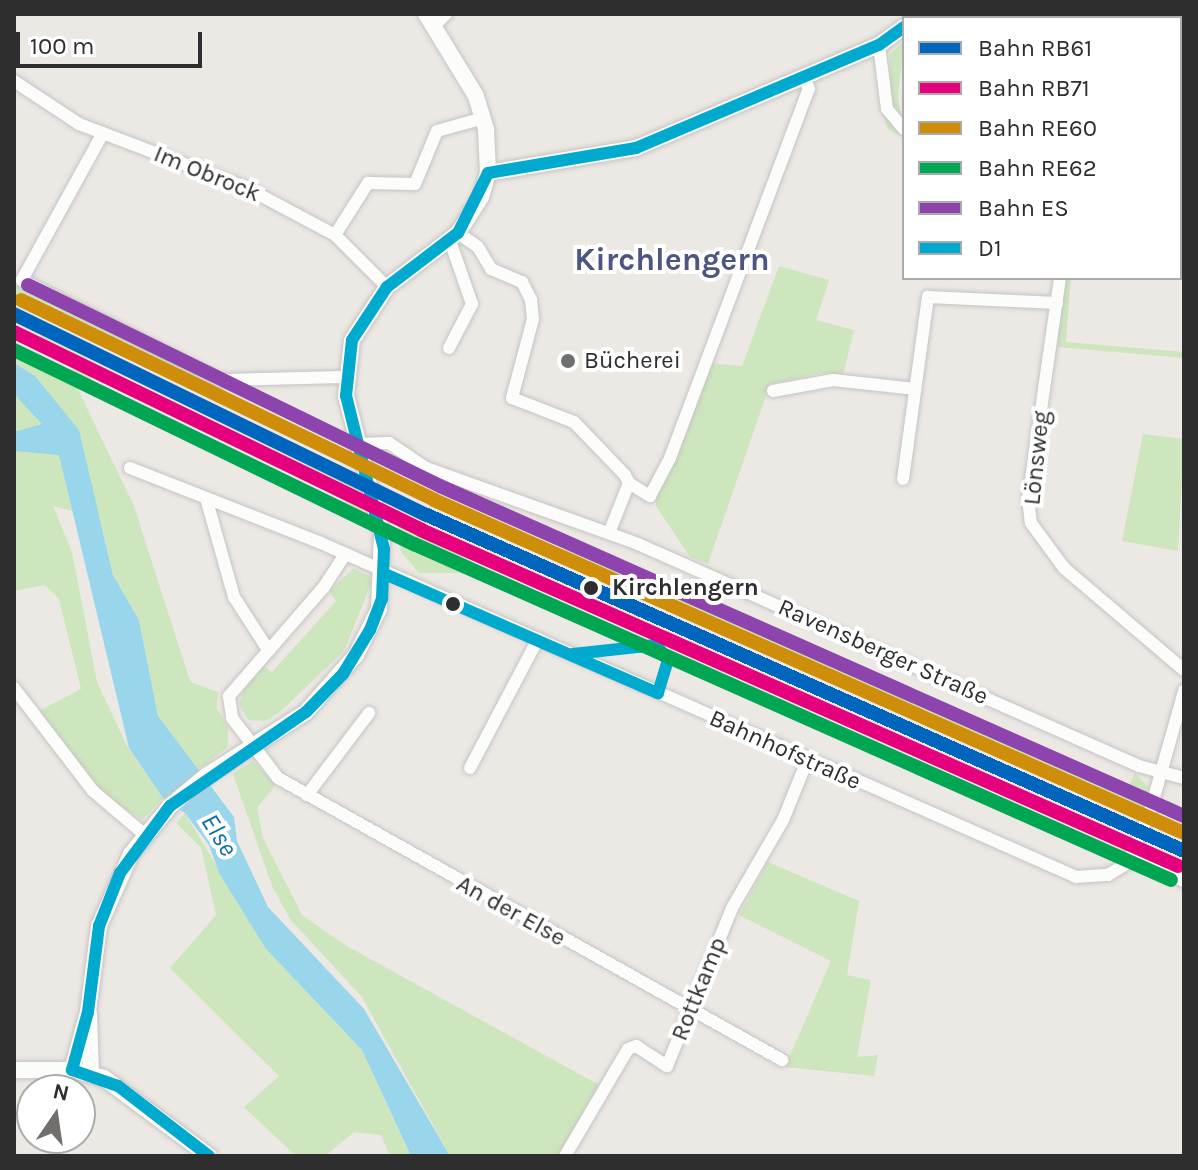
<!DOCTYPE html>
<meta charset="utf-8">
<style>
body{margin:0}
#map{position:relative;width:1198px;height:1170px;overflow:hidden;background:#ece8e4;font-family:Karla,sans-serif}
div>[style]{position:absolute}
.green>*{inset:0;background:#cee6be}
.water>*{inset:0;background:#99d6ec}
.roads{filter:drop-shadow(0 0 2px #c5c4c5) drop-shadow(0 0 2px #c5c4c5)}
.street>*{height:12px;margin:-6px;padding:0 6px;transform-origin:6px;border-radius:6px;background:#fcfcfb}
.secondary>*{height:16px;margin:-8px;padding:0 8px;transform-origin:8px;border-radius:8px;background:#fcfcfb}
.bus-1>*{height:12px;margin:-6px;padding:0 6px;transform-origin:6px;border-radius:6px;background:#00a9ce}
.rail-1>*{height:14px;margin:-7px;padding:0 7px;transform-origin:7px;border-radius:7px;background:#0065bd}
.rail-2>*{height:14px;margin:-7px;padding:0 7px;transform-origin:7px;border-radius:7px;background:#e5007d}
.rail-3>*{height:14px;margin:-7px;padding:0 7px;transform-origin:7px;border-radius:7px;background:#cf8e09}
.rail-4>*{height:14px;margin:-7px;padding:0 7px;transform-origin:7px;border-radius:7px;background:#00a651}
.rail-5>*{height:14px;margin:-7px;padding:0 7px;transform-origin:7px;border-radius:7px;background:#8e44ad}
.dots>*{width:22px;height:22px;translate:-50% -50%;box-sizing:border-box;border:4px solid #fff;border-radius:50%}
span{translate:-50% -50%;white-space:nowrap;text-align:center;line-height:1.15;-webkit-text-stroke:8px #fff;paint-order:stroke}
.street-label{font-size:24px;color:#2e2e2e}
.poi-label{font-size:24px;color:#2e2e2e}
.left{translate:0 -50%;text-align:left}
.stop-label{font-size:24px;color:#2e2e2e;font-weight:700}
.water-label{font-size:26px;color:#0d6fa3;font-style:italic}
.district-label{font-size:32px;color:#4d5680;font-weight:700}
.frame{position:absolute;inset:0;border:16px solid #2e2e2e;pointer-events:none}
.legend{position:absolute;left:902px;top:16px;width:280px;height:264px;box-sizing:border-box;background:#fff;border:2px solid #ababab;margin:0;padding:10px 14px;list-style:none;font-size:24px;color:#2e2e2e}
.legend li{display:flex;align-items:center;gap:16px;height:40px}
.legend b{width:40px;border:2px solid #ababab}
.north{position:absolute;left:16px;top:1074px;width:80px;height:80px;box-sizing:border-box;background:#fff;border:2px solid #ababab;border-radius:50%;rotate:13deg;font-size:22px;font-weight:700;line-height:32px;text-align:center;color:#2e2e2e}
.north::after{content:'';display:block;margin:auto;width:28px;height:36px;background:#706f6e;clip-path:polygon(50% 0,100% 100%,50% 72%,0 100%)}
.scale{position:absolute;left:16px;top:32px;width:186px;height:36px;box-sizing:border-box;border:4px solid #2e2e2e;border-top:0;padding-left:10px;font-size:24px;line-height:28px;white-space:nowrap;color:#2e2e2e;-webkit-text-stroke:6px #fff;paint-order:stroke}
</style>
<div id="map">
<div class="green">
<div style="clip-path:polygon(904px 41px,898px 96px,904px 137px,888px 129px,879px 103px,891px 103px,890px 54px)"></div>
<div style="clip-path:polygon(779px 266px,829px 280px,816px 320px,854px 330px,843px 375px,821px 373px,770px 384px,708px 564px,690px 557px,656px 506px,656px 496px,708px 363px,742px 366px)"></div>
<div style="clip-path:polygon(1054px 278px,1071px 278px,1066px 342px,1184px 352px,1184px 358px,1046px 346px)"></div>
<div style="clip-path:polygon(14px 282px,224px 389px,220px 398px,14px 296px)"></div>
<div style="clip-path:polygon(42px 336px,178px 405px,212px 421px,200px 425px,93px 376px,87px 387px,66px 361px,39px 344px)"></div>
<div style="clip-path:polygon(14px 342px,71px 375px,134px 506px,188px 675px,191px 682px,218px 692px,217px 708px,228px 728px,228px 747px,197px 770px,158px 716px,139px 620px,113px 575px,100px 518px,53px 506px,72px 552px,97px 682px,127px 746px,163px 798px,142px 820px,103px 794px,37px 712px,81px 689px,59px 599px,45px 585px,14px 591px)"></div>
<div style="clip-path:polygon(1143px 434px,1184px 439px,1178px 551px,1122px 541px)"></div>
<div style="clip-path:polygon(269px 448px,358px 489px,364px 518px,342px 512px,345px 499px,316px 484px,317px 477px,265px 455px)"></div>
<div style="clip-path:polygon(396px 512px,491px 554px,488px 561px,473px 560px,467px 573px,419px 573px,401px 552px)"></div>
<div style="clip-path:polygon(552px 546px,690px 589px,884px 675px,880px 684px,947px 713px,952px 706px,1129px 785px,1135px 773px,1148px 787px,1142px 815px,758px 651px,760px 645px,545px 548px)"></div>
<div style="clip-path:polygon(353px 569px,370px 576px,371px 584px,344px 651px,280px 712px,265px 721px,248px 720px,239px 704px,244px 689px,264px 666px,272px 672px,336px 601px,329px 591px)"></div>
<div style="clip-path:polygon(908px 741px,1006px 784px,1003px 789px,905px 748px)"></div>
<div style="clip-path:polygon(253px 761px,276px 785px,257px 808px,263px 838px,302px 915px,345px 945px,601px 1086px,561px 1156px,450px 1156px,362px 997px,290px 919px,272px 886px,233px 774px)"></div>
<div style="clip-path:polygon(1014px 787px,1118px 831px,1128px 843px,1124px 853px,1112px 840px,1012px 794px)"></div>
<div style="clip-path:polygon(185px 813px,266px 949px,362px 1050px,411px 1156px,390px 1156px,381px 1135px,354px 1132px,325px 1156px,296px 1156px,244px 1107px,279px 1076px,170px 968px,216px 915px,201px 848px,176px 823px)"></div>
<div style="clip-path:polygon(768px 862px,859px 901px,847px 975px,871px 980px,857px 1057px,878px 1055px,874px 1076px,785px 1067px,831px 961px,739px 915px)"></div>
</div>
<div class="water">
<div style="clip-path:polygon(14px 363px,35px 376px,79px 430px,113px 575px,139px 620px,158px 716px,234px 817px,237px 841px,268px 907px,364px 1009px,450px 1156px,411px 1156px,362px 1050px,266px 949px,219px 873px,209px 845px,185px 813px,163px 798px,129px 748px,59px 455px,14px 451px,14px 432px,42px 424px,14px 394px)"></div>
</div>
<div class="roads">
<div class="street">
<div style="left:435px;top:25px;width:16px;rotate:-45deg"></div>
<div style="left:879px;top:45px;width:64px;rotate:82.9deg"></div>
<div style="left:887px;top:109px;width:26px;rotate:50deg"></div>
<div style="left:14px;top:81px;width:78px;rotate:33.5deg"></div>
<div style="left:79px;top:124px;width:178px;rotate:20.8deg"></div>
<div style="left:245px;top:187px;width:102px;rotate:28.1deg"></div>
<div style="left:335px;top:235px;width:74px;rotate:45deg"></div>
<div style="left:103px;top:133px;width:168px;rotate:118.9deg"></div>
<div style="left:22px;top:280px;width:222px;rotate:26.8deg"></div>
<div style="left:220px;top:380px;width:125px;rotate:-1.4deg"></div>
<div style="left:458px;top:233px;width:24px;rotate:35deg"></div>
<div style="left:478px;top:247px;width:26px;rotate:59deg"></div>
<div style="left:491px;top:269px;width:34px;rotate:23deg"></div>
<div style="left:522px;top:282px;width:20px;rotate:63deg"></div>
<div style="left:531px;top:300px;width:19px;rotate:84deg"></div>
<div style="left:533px;top:319px;width:82px;rotate:104.9deg"></div>
<div style="left:512px;top:398px;width:66px;rotate:21.2deg"></div>
<div style="left:574px;top:422px;width:74px;rotate:46.1deg"></div>
<div style="left:625px;top:475px;width:9px;rotate:63deg"></div>
<div style="left:629px;top:483px;width:54px;rotate:111.8deg"></div>
<div style="left:335px;top:235px;width:62px;rotate:-57.6deg"></div>
<div style="left:368px;top:183px;width:47px;rotate:1.2deg"></div>
<div style="left:415px;top:184px;width:57px;rotate:-67.5deg"></div>
<div style="left:437px;top:131px;width:49px;rotate:-15.5deg"></div>
<div style="left:1060px;top:278px;width:223px;rotate:98.2deg"></div>
<div style="left:1028px;top:499px;width:24px;rotate:83deg"></div>
<div style="left:1031px;top:523px;width:56px;rotate:53.7deg"></div>
<div style="left:1064px;top:568px;width:157px;rotate:40.4deg"></div>
<div style="left:449px;top:348px;width:50px;rotate:-62.4deg"></div>
<div style="left:472px;top:304px;width:67px;rotate:-109.2deg"></div>
<div style="left:773px;top:391px;width:61px;rotate:-10.4deg"></div>
<div style="left:833px;top:380px;width:83px;rotate:6.2deg"></div>
<div style="left:359px;top:444px;width:30px;rotate:-2deg"></div>
<div style="left:389px;top:443px;width:45px;rotate:34deg"></div>
<div style="left:426px;top:468px;width:225px;rotate:19.7deg"></div>
<div style="left:638px;top:544px;width:548px;rotate:23.9deg"></div>
<div style="left:1139px;top:766px;width:47px;rotate:14.9deg"></div>
<div style="left:130px;top:468px;width:205px;rotate:21.4deg"></div>
<div style="left:321px;top:543px;width:826px;rotate:23.86deg"></div>
<div style="left:1076px;top:877px;width:32px;rotate:-4deg"></div>
<div style="left:1108px;top:875px;width:23px;rotate:-31deg"></div>
<div style="left:1128px;top:863px;width:60px;rotate:-67.3deg"></div>
<div style="left:1151px;top:808px;width:122px;rotate:-74.2deg"></div>
<div style="left:903px;top:479px;width:184px;rotate:-82.2deg"></div>
<div style="left:928px;top:297px;width:129px;rotate:2.7deg"></div>
<div style="left:629px;top:483px;width:25px;rotate:32deg"></div>
<div style="left:650px;top:496px;width:43px;rotate:-62.2deg"></div>
<div style="left:670px;top:458px;width:394px;rotate:-69.4deg"></div>
<div style="left:809px;top:89px;width:13px;rotate:-113deg"></div>
<div style="left:206px;top:498px;width:103px;rotate:74.2deg"></div>
<div style="left:234px;top:597px;width:64px;rotate:57.1deg"></div>
<div style="left:344px;top:556px;width:38px;rotate:123deg"></div>
<div style="left:323px;top:588px;width:143px;rotate:131deg"></div>
<div style="left:229px;top:696px;width:22px;rotate:82deg"></div>
<div style="left:232px;top:718px;width:76px;rotate:52.5deg"></div>
<div style="left:278px;top:778px;width:578px;rotate:29.23deg"></div>
<div style="left:14px;top:688px;width:130px;rotate:52.5deg"></div>
<div style="left:93px;top:791px;width:68px;rotate:40.2deg"></div>
<div style="left:470px;top:768px;width:146px;rotate:-62.2deg"></div>
<div style="left:307px;top:795px;width:103px;rotate:-52.9deg"></div>
<div style="left:1130px;top:858px;width:59px;rotate:23.1deg"></div>
<div style="left:565px;top:1156px;width:124px;rotate:-59.5deg"></div>
<div style="left:628px;top:1049px;width:9px;rotate:-21deg"></div>
<div style="left:636px;top:1046px;width:37px;rotate:33deg"></div>
<div style="left:667px;top:1066px;width:171px;rotate:-67.6deg"></div>
<div style="left:732px;top:908px;width:102px;rotate:-59.9deg"></div>
<div style="left:783px;top:820px;width:64px;rotate:-67.9deg"></div>
</div>
<div class="secondary">
<div style="left:913px;top:18px;width:6px;rotate:-45deg"></div>
<div style="left:488px;top:173px;width:150px;rotate:-9.6deg"></div>
<div style="left:636px;top:148px;width:264px;rotate:-23deg"></div>
<div style="left:879px;top:45px;width:31px;rotate:-36deg"></div>
<div style="left:89px;top:1014px;width:59px;rotate:88.1deg"></div>
<div style="left:14px;top:1070px;width:58px"></div>
<div style="left:72px;top:1070px;width:33px;rotate:14deg"></div>
<div style="left:104px;top:1078px;width:131px;rotate:36.6deg"></div>
<div style="left:72px;top:1070px;width:60px;rotate:-74.6deg"></div>
<div style="left:88px;top:1012px;width:87px;rotate:-82.7deg"></div>
<div style="left:99px;top:926px;width:79px;rotate:-66deg"></div>
<div style="left:131px;top:854px;width:62px;rotate:-50.9deg"></div>
<div style="left:170px;top:806px;width:47px;rotate:-39.8deg"></div>
<div style="left:206px;top:776px;width:119px;rotate:-32.6deg"></div>
<div style="left:306px;top:712px;width:76px;rotate:-48.7deg"></div>
<div style="left:356px;top:655px;width:51px;rotate:-63.4deg"></div>
<div style="left:379px;top:609px;width:75px;rotate:-87.7deg"></div>
<div style="left:382px;top:534px;width:143px;rotate:-104.6deg"></div>
<div style="left:346px;top:396px;width:56px;rotate:-83.9deg"></div>
<div style="left:352px;top:340px;width:64px;rotate:-56.6deg"></div>
<div style="left:387px;top:287px;width:89px;rotate:-37.3deg"></div>
<div style="left:458px;top:233px;width:43px;rotate:-57.4deg"></div>
<div style="left:481px;top:197px;width:25px;rotate:-74deg"></div>
<div style="left:488px;top:173px;width:44px;rotate:-92.6deg"></div>
<div style="left:486px;top:129px;width:34px;rotate:-107deg"></div>
<div style="left:476px;top:96px;width:96px;rotate:-121.4deg"></div>
</div>
</div>
<div class="bus-1">
<div style="left:488px;top:173px;width:150px;rotate:-9.6deg"></div>
<div style="left:636px;top:148px;width:264px;rotate:-23deg"></div>
<div style="left:879px;top:45px;width:31px;rotate:-36deg"></div>
<div style="left:385px;top:574px;width:298px;rotate:23.6deg"></div>
<div style="left:573px;top:654px;width:83px;rotate:-6.2deg"></div>
<div style="left:656px;top:645px;width:19px;rotate:51deg"></div>
<div style="left:668px;top:660px;width:34px;rotate:107deg"></div>
<div style="left:209px;top:1156px;width:115px;rotate:-142.4deg"></div>
<div style="left:118px;top:1086px;width:49px;rotate:-160.8deg"></div>
<div style="left:72px;top:1070px;width:60px;rotate:-74.6deg"></div>
<div style="left:88px;top:1012px;width:87px;rotate:-82.7deg"></div>
<div style="left:99px;top:926px;width:57px;rotate:-68.4deg"></div>
<div style="left:120px;top:873px;width:84px;rotate:-53.3deg"></div>
<div style="left:170px;top:806px;width:165px;rotate:-34.7deg"></div>
<div style="left:306px;top:712px;width:53px;rotate:-45.8deg"></div>
<div style="left:343px;top:674px;width:52px;rotate:-58.5deg"></div>
<div style="left:370px;top:630px;width:33px;rotate:-69deg"></div>
<div style="left:382px;top:599px;width:50px;rotate:-87.7deg"></div>
<div style="left:384px;top:549px;width:158px;rotate:-103.9deg"></div>
<div style="left:346px;top:396px;width:56px;rotate:-83.9deg"></div>
<div style="left:352px;top:340px;width:64px;rotate:-56.6deg"></div>
<div style="left:387px;top:287px;width:89px;rotate:-37.3deg"></div>
<div style="left:458px;top:233px;width:67px;rotate:-63.4deg"></div>
</div>
<div class="rail-1">
<div style="left:14px;top:314px;width:459px;rotate:26deg"></div>
<div style="left:427px;top:515px;width:828px;rotate:23.93deg"></div>
</div>
<div class="rail-2">
<div style="left:14px;top:332px;width:453px;rotate:25.9deg"></div>
<div style="left:421px;top:530px;width:828px;rotate:23.93deg"></div>
</div>
<div class="rail-3">
<div style="left:21px;top:300px;width:459px;rotate:25.8deg"></div>
<div style="left:434px;top:500px;width:821px;rotate:23.94deg"></div>
</div>
<div class="rail-4">
<div style="left:14px;top:350px;width:445px;rotate:25.9deg"></div>
<div style="left:414px;top:544px;width:828px;rotate:23.93deg"></div>
</div>
<div class="rail-5">
<div style="left:28px;top:285px;width:458px;rotate:26deg"></div>
<div style="left:440px;top:486px;width:814px;rotate:23.92deg"></div>
</div>
<div class="dots">
<div style="left:568px;top:361px;background:#706f6e"></div>
<div style="left:591px;top:588px;background:#2e2e2e"></div>
<div style="left:453px;top:604px;background:#2e2e2e"></div>
</div>
<div class="street-label">
<span style="left:207px;top:174px;rotate:22deg">Im Obrock</span>
<span style="left:1037px;top:458px;rotate:-84deg">Lönsweg</span>
<span style="left:883px;top:652px;rotate:24deg">Ravensberger Straße</span>
<span style="left:785px;top:750px;rotate:24deg">Bahnhofstraße</span>
<span style="left:511px;top:911px;rotate:29deg">An der Else</span>
<span style="left:699px;top:989px;rotate:-68deg">Rottkamp</span>
</div>
<div class="poi-label">
<span class="left" style="left:584px;top:361px">Bücherei</span>
</div>
<div class="stop-label">
<span class="left" style="left:612px;top:588px">Kirchlengern</span>
</div>
<div class="water-label">
<span style="left:219px;top:835px;rotate:58deg">Else</span>
</div>
<div class="district-label">
<span style="left:672px;top:260px">Kirchlengern</span>
</div>
<div class="frame"></div>
<ul class="legend">
<li><b style="height:10px;background:#0065bd"></b>Bahn RB61</li>
<li><b style="height:10px;background:#e5007d"></b>Bahn RB71</li>
<li><b style="height:10px;background:#cf8e09"></b>Bahn RE60</li>
<li><b style="height:10px;background:#00a651"></b>Bahn RE62</li>
<li><b style="height:10px;background:#8e44ad"></b>Bahn ES</li>
<li><b style="height:10px;background:#00a9ce"></b>D1</li>
</ul>
<div class="north">N</div>
<div class="scale">100 m</div>
</div>
